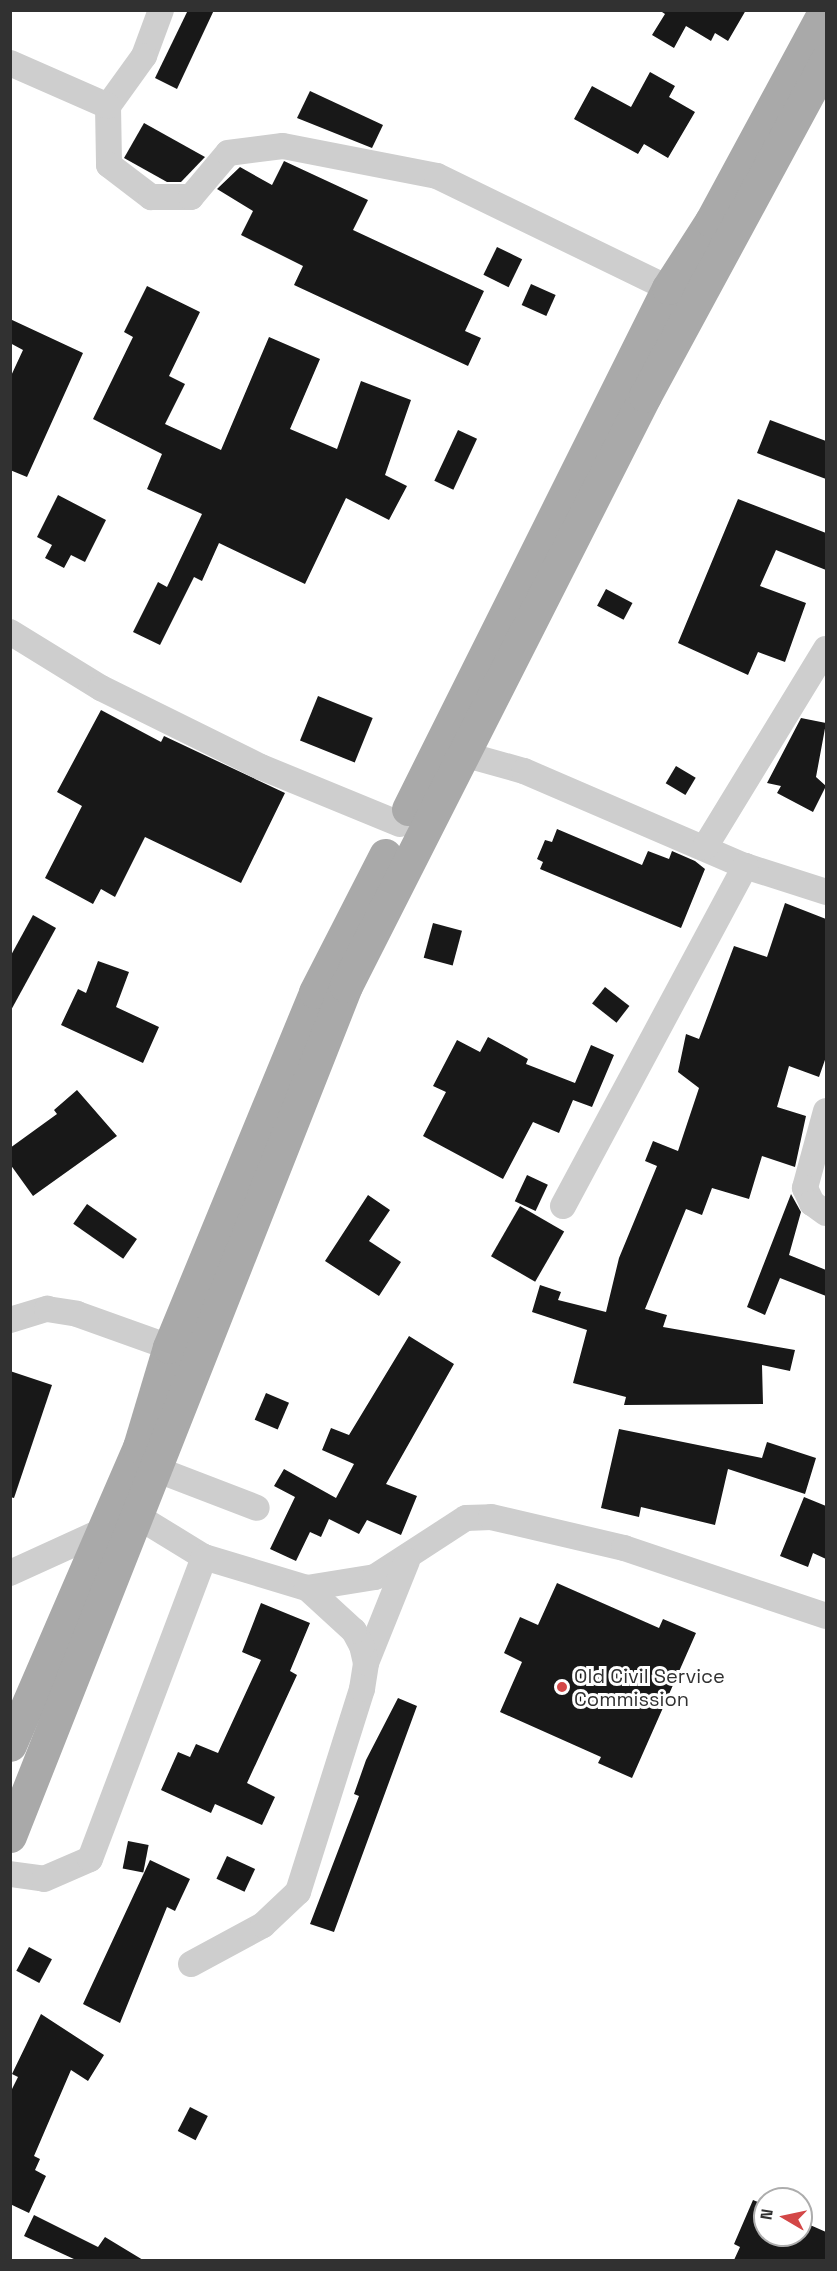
<!DOCTYPE html>
<style>
body{margin:0}
#map{position:relative;width:837px;height:2271px;overflow:hidden;background:#fff;font-family:"Space Grotesk",sans-serif}
div>[style]{position:absolute}
.building>*{inset:0;background:#181818;transform-origin:0 0}
.minor>*{height:26px;margin:-13px;padding:0 13px;transform-origin:13px;border-radius:13px;background:#cecece}
.primary>*{height:33px;margin:-16.5px;padding:0 16.5px;transform-origin:16.5px;border-radius:16.5px;background:#a9a9a9}
.dots>*{width:16px;height:16px;translate:-50% -50%;box-sizing:border-box;border:3px solid #fff;border-radius:50%}
span{translate:-50% -50%;white-space:nowrap;text-align:center;line-height:1.15;-webkit-text-stroke:6px #fff;paint-order:stroke}
.poi-label{font-size:20px;color:#313131}
.left{translate:0 -50%;text-align:left}
.frame{position:absolute;inset:0;border:12px solid #313131;pointer-events:none}
.north{position:absolute;left:753px;top:2187px;width:60px;height:60px;box-sizing:border-box;background:#fff;border:2px solid #adadad;border-radius:50%;rotate:279deg;font-size:16px;font-weight:700;line-height:24px;text-align:center;color:#313131}
.north::after{content:'';display:block;margin:auto;width:21px;height:27px;background:#d34747;clip-path:polygon(50% 0,100% 100%,50% 72%,0 100%)}
</style>
<div id="map">
<div class="building">
<div style="clip-path:polygon(188px 10px,214px 10px,177px 89px,155px 78px)"></div>
<div style="clip-path:polygon(659px 10px,746px 10px,728px 41px,715px 33px,711px 41px,686px 26px,674px 48px,652px 35px,665px 14px)"></div>
<div style="clip-path:polygon(650px 72px,675px 86px,669px 97px,695px 112px,668px 158px,644px 144px,638px 154px,574px 119px,592px 86px,631px 107px)"></div>
<div style="clip-path:polygon(310px 91px,383px 125px,372px 148px,297px 118px)"></div>
<div style="clip-path:polygon(144px 123px,205px 157px,181px 182px,167px 182px,124px 158px)"></div>
<div style="clip-path:polygon(284px 161px,368px 200px,353px 230px,484px 291px,465px 331px,481px 338px,468px 366px,294px 285px,303px 266px,241px 235px,253px 211px,217px 189px,240px 167px,272px 185px)"></div>
<div style="left:497px;top:247px;width:28px;height:31px;rotate:26deg"></div>
<div style="left:531px;top:284px;width:27px;height:23px;rotate:24deg"></div>
<div style="clip-path:polygon(147px 286px,200px 312px,169px 376px,185px 384px,165px 424px,221px 450px,269px 337px,320px 359px,290px 429px,337px 449px,361px 381px,411px 400px,385px 475px,407px 486px,389px 520px,346px 498px,305px 584px,219px 543px,202px 581px,194px 577px,160px 645px,133px 632px,158px 582px,167px 587px,202px 514px,147px 489px,162px 454px,93px 419px,133px 337px,124px 332px)"></div>
<div style="clip-path:polygon(10px 319px,83px 353px,27px 477px,10px 470px,10px 378px,23px 350px,10px 343px)"></div>
<div style="clip-path:polygon(770px 420px,826px 441px,826px 479px,757px 453px)"></div>
<div style="left:458px;top:430px;width:21px;height:56px;rotate:25deg"></div>
<div style="clip-path:polygon(58px 495px,106px 520px,85px 562px,71px 555px,64px 568px,45px 558px,52px 545px,37px 537px)"></div>
<div style="clip-path:polygon(738px 499px,826px 533px,826px 570px,776px 550px,760px 586px,806px 603px,785px 662px,758px 652px,748px 675px,678px 643px)"></div>
<div style="left:606px;top:589px;width:30px;height:19px;rotate:28deg"></div>
<div style="left:318px;top:696px;width:59px;height:48px;rotate:22deg"></div>
<div style="clip-path:polygon(101px 710px,161px 742px,164px 736px,285px 793px,241px 883px,145px 837px,115px 897px,101px 889px,93px 904px,45px 878px,82px 806px,57px 792px)"></div>
<div style="clip-path:polygon(801px 718px,826px 723px,816px 777px,826px 786px,813px 812px,777px 793px,781px 786px,767px 783px)"></div>
<div style="left:676px;top:766px;width:23px;height:20px;rotate:31deg"></div>
<div style="clip-path:polygon(557px 829px,642px 865px,648px 851px,669px 859px,672px 851px,695px 861px,705px 869px,681px 928px,540px 869px,543px 862px,537px 859px,545px 840px,552px 842px)"></div>
<div style="clip-path:polygon(785px 903px,826px 919px,826px 1057px,819px 1077px,789px 1066px,777px 1107px,806px 1116px,795px 1167px,762px 1156px,749px 1199px,712px 1188px,702px 1215px,686px 1209px,645px 1309px,667px 1315px,663px 1327px,795px 1350px,790px 1371px,762px 1365px,763px 1404px,624px 1405px,626px 1397px,573px 1383px,587px 1330px,532px 1312px,540px 1285px,561px 1292px,558px 1300px,606px 1312px,619px 1258px,657px 1166px,645px 1161px,653px 1141px,678px 1151px,699px 1088px,678px 1072px,686px 1034px,699px 1039px,734px 946px,767px 957px)"></div>
<div style="clip-path:polygon(33px 915px,56px 928px,10px 1012px,10px 957px)"></div>
<div style="left:433px;top:923px;width:30px;height:36px;rotate:15deg"></div>
<div style="clip-path:polygon(98px 961px,129px 972px,116px 1007px,159px 1027px,143px 1063px,61px 1025px,78px 989px,86px 993px)"></div>
<div style="left:605px;top:987px;width:31px;height:21px;rotate:38deg"></div>
<div style="clip-path:polygon(488px 1037px,528px 1059px,526px 1064px,575px 1083px,591px 1045px,614px 1055px,592px 1107px,573px 1100px,559px 1133px,533px 1122px,503px 1179px,423px 1136px,446px 1092px,433px 1086px,457px 1040px,480px 1052px)"></div>
<div style="clip-path:polygon(77px 1090px,117px 1136px,33px 1196px,10px 1164px,10px 1148px,57px 1114px,54px 1110px)"></div>
<div style="left:527px;top:1175px;width:23px;height:29px;rotate:25deg"></div>
<div style="clip-path:polygon(791px 1194px,801px 1212px,789px 1255px,826px 1270px,826px 1296px,780px 1278px,765px 1315px,747px 1307px)"></div>
<div style="clip-path:polygon(368px 1195px,390px 1210px,369px 1241px,401px 1262px,379px 1296px,325px 1261px)"></div>
<div style="left:87px;top:1204px;width:61px;height:24px;rotate:35deg"></div>
<div style="left:520px;top:1206px;width:51px;height:58px;rotate:30deg"></div>
<div style="clip-path:polygon(409px 1336px,454px 1364px,386px 1484px,417px 1496px,401px 1535px,367px 1520px,359px 1534px,329px 1519px,321px 1537px,310px 1532px,296px 1561px,270px 1549px,295px 1497px,274px 1486px,284px 1469px,336px 1498px,354px 1464px,322px 1450px,331px 1428px,349px 1435px)"></div>
<div style="clip-path:polygon(10px 1371px,52px 1385px,14px 1498px,10px 1497px)"></div>
<div style="left:266px;top:1393px;width:25px;height:29px;rotate:23deg"></div>
<div style="clip-path:polygon(619px 1429px,762px 1458px,767px 1442px,816px 1458px,805px 1494px,728px 1469px,715px 1525px,641px 1507px,639px 1517px,601px 1508px)"></div>
<div style="clip-path:polygon(804px 1497px,826px 1506px,826px 1559px,813px 1553px,808px 1567px,780px 1556px)"></div>
<div style="clip-path:polygon(557px 1583px,659px 1628px,663px 1619px,696px 1633px,632px 1778px,598px 1763px,601px 1757px,500px 1712px,522px 1662px,504px 1653px,520px 1617px,538px 1625px)"></div>
<div style="clip-path:polygon(261px 1603px,310px 1623px,290px 1671px,297px 1675px,247px 1783px,275px 1797px,262px 1825px,215px 1804px,211px 1813px,161px 1790px,178px 1752px,190px 1757px,196px 1744px,218px 1753px,261px 1660px,242px 1652px)"></div>
<div style="clip-path:polygon(398px 1698px,417px 1706px,334px 1932px,310px 1924px,359px 1796px,354px 1794px,366px 1760px)"></div>
<div style="left:128px;top:1841px;width:21px;height:28px;rotate:11deg"></div>
<div style="left:227px;top:1856px;width:31px;height:25px;rotate:25deg"></div>
<div style="clip-path:polygon(150px 1860px,190px 1879px,175px 1911px,167px 1907px,120px 2023px,83px 2004px)"></div>
<div style="left:29px;top:1947px;width:26px;height:27px;rotate:28deg"></div>
<div style="clip-path:polygon(41px 2014px,104px 2055px,88px 2081px,71px 2070px,34px 2156px,40px 2159px,35px 2170px,46px 2176px,29px 2213px,10px 2204px,10px 2093px,18px 2077px,12px 2074px)"></div>
<div style="left:190px;top:2107px;width:20px;height:27px;rotate:27deg"></div>
<div style="clip-path:polygon(753px 2200px,765px 2205px,765px 2235px,801px 2235px,801px 2221px,826px 2232px,826px 2260px,734px 2260px,740px 2247px,734px 2244px)"></div>
<div style="clip-path:polygon(34px 2215px,98px 2247px,105px 2237px,143px 2260px,76px 2260px,24px 2236px)"></div>
</div>
<div class="minor">
<div style="left:161px;top:10px;width:49px;rotate:110.3deg"></div>
<div style="left:144px;top:56px;width:62px;rotate:125.8deg"></div>
<div style="left:108px;top:106px;width:59px;rotate:89deg"></div>
<div style="left:109px;top:165px;width:53px;rotate:37.3deg"></div>
<div style="left:151px;top:197px;width:40px"></div>
<div style="left:191px;top:197px;width:57px;rotate:-49.9deg"></div>
<div style="left:228px;top:153px;width:55px;rotate:-7.3deg"></div>
<div style="left:283px;top:146px;width:157px;rotate:11deg"></div>
<div style="left:437px;top:176px;width:257px;rotate:25.9deg"></div>
<div style="left:10px;top:63px;width:107px;rotate:23.7deg"></div>
<div style="left:10px;top:632px;width:107px;rotate:31.6deg"></div>
<div style="left:101px;top:688px;width:178px;rotate:26.3deg"></div>
<div style="left:261px;top:767px;width:150px;rotate:22.3deg"></div>
<div style="left:463px;top:754px;width:63px;rotate:15.6deg"></div>
<div style="left:524px;top:771px;width:241px;rotate:23.3deg"></div>
<div style="left:745px;top:866px;width:85px;rotate:17.8deg"></div>
<div style="left:705px;top:847px;width:232px;rotate:-58.6deg"></div>
<div style="left:826px;top:1111px;width:80px;rotate:105.3deg"></div>
<div style="left:805px;top:1188px;width:17px;rotate:65deg"></div>
<div style="left:812px;top:1203px;width:17px;rotate:36deg"></div>
<div style="left:563px;top:1206px;width:386px;rotate:-61.8deg"></div>
<div style="left:10px;top:1320px;width:39px;rotate:-17deg"></div>
<div style="left:47px;top:1309px;width:30px;rotate:9deg"></div>
<div style="left:77px;top:1314px;width:98px;rotate:19.7deg"></div>
<div style="left:153px;top:1468px;width:111px;rotate:21deg"></div>
<div style="left:137px;top:1516px;width:79px;rotate:31.5deg"></div>
<div style="left:204px;top:1557px;width:108px;rotate:16.8deg"></div>
<div style="left:307px;top:1588px;width:69px;rotate:-9.2deg"></div>
<div style="left:375px;top:1577px;width:108px;rotate:-33deg"></div>
<div style="left:466px;top:1518px;width:25px;rotate:-2deg"></div>
<div style="left:491px;top:1517px;width:137px;rotate:13.1deg"></div>
<div style="left:624px;top:1548px;width:213px;rotate:18.6deg"></div>
<div style="left:10px;top:1573px;width:101px;rotate:-24.5deg"></div>
<div style="left:366px;top:1663px;width:110px;rotate:-68.1deg"></div>
<div style="left:10px;top:1874px;width:34px;rotate:8deg"></div>
<div style="left:44px;top:1879px;width:50px;rotate:-23.5deg"></div>
<div style="left:90px;top:1859px;width:323px;rotate:-69.3deg"></div>
<div style="left:191px;top:1964px;width:82px;rotate:-28.4deg"></div>
<div style="left:263px;top:1925px;width:48px;rotate:-43.3deg"></div>
<div style="left:298px;top:1892px;width:213px;rotate:-72.5deg"></div>
<div style="left:362px;top:1689px;width:26px;rotate:-81deg"></div>
<div style="left:366px;top:1663px;width:17px;rotate:-103deg"></div>
<div style="left:362px;top:1646px;width:17px;rotate:-118deg"></div>
<div style="left:354px;top:1631px;width:64px;rotate:-137.5deg"></div>
</div>
<div class="primary">
<div style="left:408px;top:809px;width:582px;rotate:-63.48deg"></div>
<div style="left:668px;top:288px;width:80px;rotate:-57.3deg"></div>
<div style="left:711px;top:221px;width:240px;rotate:-61.6deg"></div>
<div style="left:10px;top:1745px;width:325px;rotate:-66.6deg"></div>
<div style="left:139px;top:1447px;width:104px;rotate:-73.3deg"></div>
<div style="left:169px;top:1347px;width:384px;rotate:-67.6deg"></div>
<div style="left:315px;top:992px;width:154px;rotate:-62.9deg"></div>
<div style="left:10px;top:1836px;width:914px;rotate:-68.43deg"></div>
<div style="left:346px;top:986px;width:661px;rotate:-63.13deg"></div>
<div style="left:645px;top:396px;width:381px;rotate:-61.6deg"></div>
</div>
<div class="dots">
<div style="left:562px;top:1687px;background:#d34747"></div>
</div>
<div class="poi-label">
<span class="left" style="left:574px;top:1688px">Old Civil Service<br>Commission</span>
</div>
<div class="frame"></div>
<div class="north">N</div>
</div>
